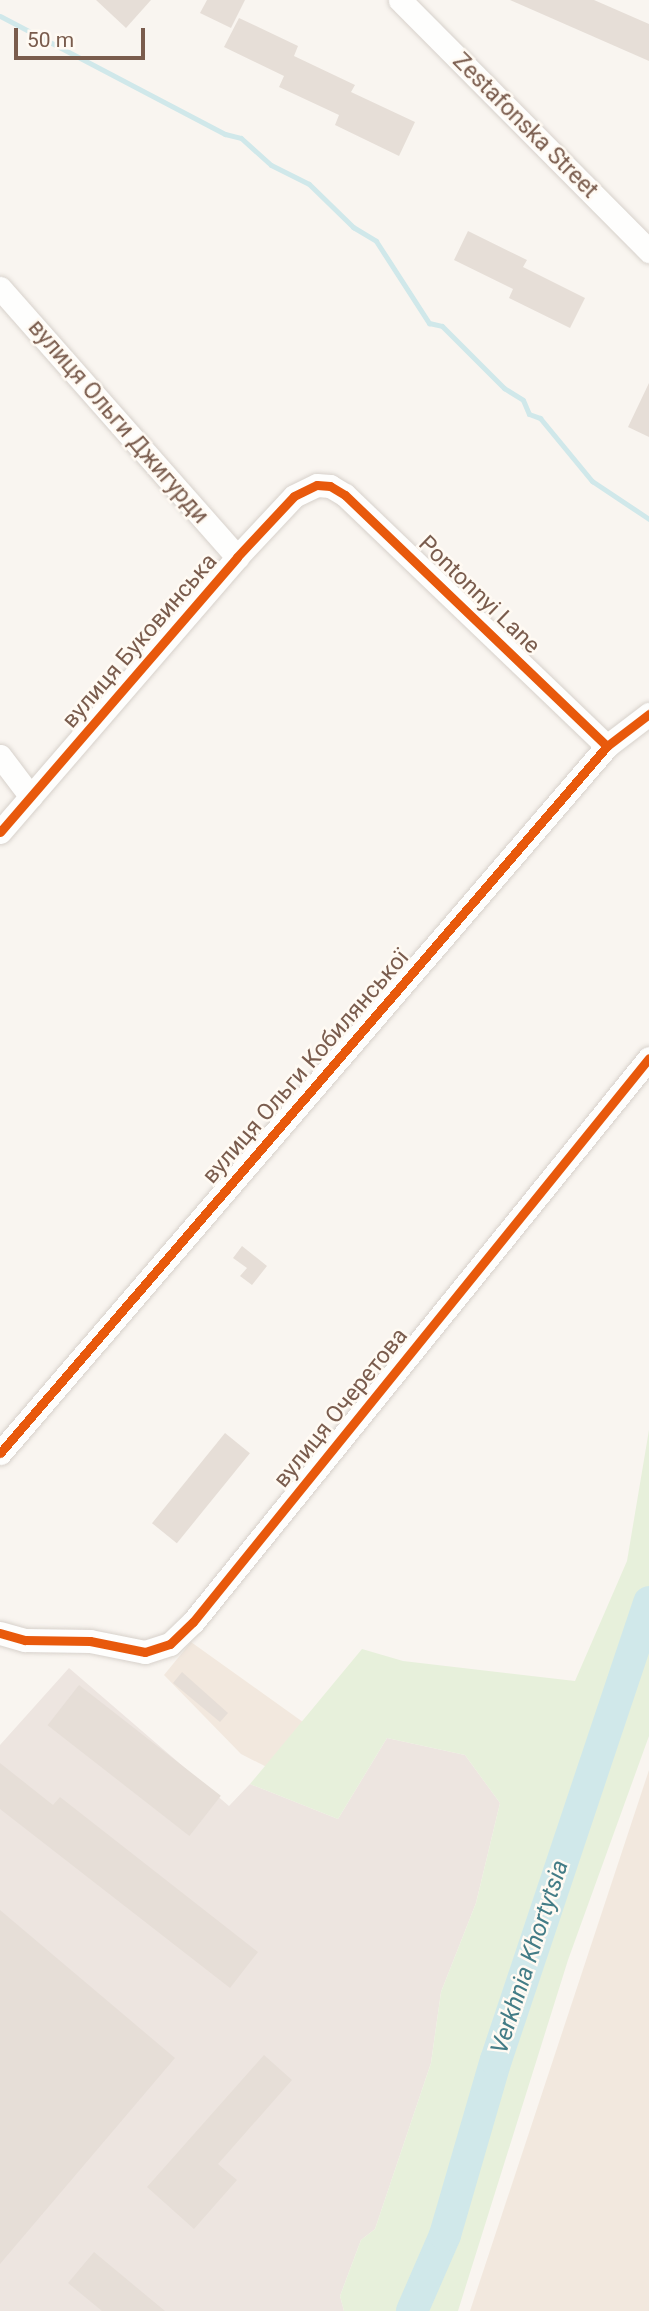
<!DOCTYPE html>
<meta charset="utf-8">
<style>
body{margin:0}
#map{position:relative;width:649px;height:2311px;overflow:hidden;background:#f9f5f0;font-family:Roboto,sans-serif}
div>[style]{position:absolute}
.residential>*{inset:0;background:#f2e8de}
.industrial>*{inset:0;background:#ede5e0}
.green>*{inset:0;background:#e7f0db}
.stream>*{height:5px;margin:-2.5px;padding:0 2.5px;transform-origin:2.5px;border-radius:2.5px;background:#d0e8ea}
.river>*{height:32px;margin:-16px;padding:0 16px;transform-origin:16px;border-radius:16px;background:#d0e8ea}
.building>*{inset:0;background:#e6ded7;transform-origin:0 0}
.roads{filter:drop-shadow(0 0 2px #d7d1cb) drop-shadow(0 0 2px #d7d1cb)}
.minor>*{height:23px;margin:-11.5px;padding:0 11.5px;transform-origin:11.5px;border-radius:11.5px;background:#fefefd}
.cycleway>*{height:9px;margin:-4.5px;padding:0 4.5px;transform-origin:4.5px;border-radius:4.5px;background:#e8590c}
span{translate:-50% -50%;white-space:nowrap;text-align:center;line-height:1.15;-webkit-text-stroke:5px #fffaf3;paint-order:stroke}
.street-label{font-size:23px;color:#7a5c4d}
.water-label{font-size:24px;color:#437c86;font-style:italic}
.scale{position:absolute;left:14px;top:28px;width:131px;height:32px;box-sizing:border-box;border:4px solid #7a5c4d;border-top:0;padding-left:9px;font-size:21px;line-height:24px;white-space:nowrap;color:#7a5c4d;-webkit-text-stroke:5px #fffaf3;paint-order:stroke}
</style>
<div id="map">
<div class="residential">
<div style="clip-path:polygon(191px 1642px,335px 1745px,300px 1784px,241px 1754px,164px 1675px)"></div>
<div style="clip-path:polygon(649px 1770px,649px 2311px,470px 2311px)"></div>
</div>
<div class="industrial">
<div style="clip-path:polygon(69px 1668px,229px 1806px,250px 1784px,338px 1819px,387px 1738px,465px 1755px,500px 1803px,476px 1903px,441px 1992px,431px 2063px,375px 2229px,361px 2240px,340px 2296px,344px 2311px,0 2311px,0 1745px)"></div>
</div>
<div class="green">
<div style="clip-path:polygon(649px 1430px,649px 1736px,568px 1960px,458px 2311px,344px 2311px,340px 2296px,361px 2240px,375px 2229px,431px 2063px,441px 1992px,476px 1903px,500px 1803px,465px 1755px,387px 1738px,338px 1819px,250px 1784px,362px 1649px,403px 1661px,575px 1681px,627px 1561px)"></div>
</div>
<div class="stream">
<div style="left:0;top:16px;width:254px;rotate:27.7deg"></div>
<div style="left:225px;top:134px;width:16px;rotate:14deg"></div>
<div style="left:241px;top:138px;width:40px;rotate:42deg"></div>
<div style="left:271px;top:165px;width:42px;rotate:26.6deg"></div>
<div style="left:309px;top:184px;width:62px;rotate:44.3deg"></div>
<div style="left:353px;top:227px;width:27px;rotate:31deg"></div>
<div style="left:376px;top:241px;width:98px;rotate:57.1deg"></div>
<div style="left:429px;top:323px;width:13px;rotate:13deg"></div>
<div style="left:442px;top:326px;width:88px;rotate:45deg"></div>
<div style="left:504px;top:388px;width:22px;rotate:32deg"></div>
<div style="left:523px;top:400px;width:15px;rotate:67deg"></div>
<div style="left:529px;top:414px;width:12px;rotate:20deg"></div>
<div style="left:540px;top:418px;width:82px;rotate:50.5deg"></div>
<div style="left:592px;top:481px;width:69px;rotate:33.7deg"></div>
</div>
<div class="river">
<div style="left:412px;top:2311px;width:83px;rotate:-66.5deg"></div>
<div style="left:445px;top:2235px;width:182px;rotate:-73.8deg"></div>
<div style="left:496px;top:2060px;width:483px;rotate:-71.5deg"></div>
</div>
<div class="building">
<div style="clip-path:polygon(96px 0,151px 0,126px 28px)"></div>
<div style="clip-path:polygon(207px 0,245px 0,231px 28px,200px 13px)"></div>
<div style="clip-path:polygon(510px 0,594px 0,649px 24px,649px 61px)"></div>
<div style="clip-path:polygon(239px 18px,298px 46px,294px 56px,355px 85px,351px 92px,415px 122px,399px 156px,335px 125px,339px 115px,279px 87px,284px 76px,224px 47px)"></div>
<div style="clip-path:polygon(468px 231px,527px 260px,523px 267px,585px 298px,570px 328px,509px 298px,513px 289px,454px 260px)"></div>
<div style="clip-path:polygon(649px 383px,649px 437px,628px 427px)"></div>
<div style="clip-path:polygon(242px 1246px,267px 1266px,252px 1285px,240px 1276px,247px 1268px,233px 1258px)"></div>
<div style="left:225px;top:1433px;width:32px;height:116px;rotate:39deg"></div>
<div style="clip-path:polygon(182px 1672px,228px 1713px,220px 1722px,173px 1683px)"></div>
<div style="left:79px;top:1685px;width:180px;height:51px;rotate:38deg"></div>
<div style="clip-path:polygon(0 1763px,53px 1805px,60px 1797px,258px 1952px,230px 1988px,0 1809px)"></div>
<div style="clip-path:polygon(0 1910px,175px 2058px,0 2264px)"></div>
<div style="clip-path:polygon(264px 2055px,292px 2080px,218px 2164px,237px 2180px,194px 2229px,147px 2187px)"></div>
<div style="clip-path:polygon(94px 2252px,165px 2311px,102px 2311px,68px 2283px)"></div>
</div>
<div class="roads">
<div class="minor">
<div style="left:400px;top:0;width:354px;rotate:45.2deg"></div>
<div style="left:0;top:288px;width:359px;rotate:48.6deg"></div>
<div style="left:0;top:756px;width:51px;rotate:52.9deg"></div>
<div style="left:0;top:832px;width:363px;rotate:-49.2deg"></div>
<div style="left:237px;top:557px;width:83px;rotate:-46.9deg"></div>
<div style="left:294px;top:496px;width:25px;rotate:-26deg"></div>
<div style="left:317px;top:485px;width:13px;rotate:4deg"></div>
<div style="left:330px;top:486px;width:17px;rotate:31deg"></div>
<div style="left:345px;top:495px;width:363px;rotate:43.8deg"></div>
<div style="left:0;top:1453px;width:932px;rotate:-49.35deg"></div>
<div style="left:607px;top:746px;width:53px;rotate:-37.3deg"></div>
<div style="left:0;top:1633px;width:26px;rotate:16deg"></div>
<div style="left:25px;top:1640px;width:65px;rotate:0.9deg"></div>
<div style="left:90px;top:1641px;width:56px;rotate:11.3deg"></div>
<div style="left:145px;top:1652px;width:26px;rotate:-18deg"></div>
<div style="left:170px;top:1644px;width:32px;rotate:-44deg"></div>
<div style="left:193px;top:1622px;width:725px;rotate:-51.04deg"></div>
</div>
</div>
<div class="cycleway">
<div style="left:0;top:832px;width:363px;rotate:-49.2deg"></div>
<div style="left:237px;top:557px;width:83px;rotate:-46.9deg"></div>
<div style="left:294px;top:496px;width:25px;rotate:-26deg"></div>
<div style="left:317px;top:485px;width:13px;rotate:4deg"></div>
<div style="left:330px;top:486px;width:17px;rotate:31deg"></div>
<div style="left:345px;top:495px;width:363px;rotate:43.8deg"></div>
<div style="left:0;top:1453px;width:932px;rotate:-49.35deg"></div>
<div style="left:607px;top:746px;width:53px;rotate:-37.3deg"></div>
<div style="left:0;top:1633px;width:26px;rotate:16deg"></div>
<div style="left:25px;top:1640px;width:65px;rotate:0.9deg"></div>
<div style="left:90px;top:1641px;width:56px;rotate:11.3deg"></div>
<div style="left:145px;top:1652px;width:26px;rotate:-18deg"></div>
<div style="left:170px;top:1644px;width:32px;rotate:-44deg"></div>
<div style="left:193px;top:1622px;width:725px;rotate:-51.04deg"></div>
</div>
<div class="street-label">
<span style="left:525px;top:126px;rotate:45deg">Zestafonska Street</span>
<span style="left:118px;top:422px;rotate:49deg">вулиця Ольги Джигурди</span>
<span style="left:479px;top:595px;rotate:44deg">Pontonnyi Lane</span>
<span style="left:140px;top:641px;rotate:-49deg">вулиця Буковинська</span>
<span style="left:306px;top:1067px;rotate:-49deg">вулиця Ольги Кобилянської</span>
<span style="left:341px;top:1408px;rotate:-51deg">вулиця Очеретова</span>
</div>
<div class="water-label">
<span style="left:530px;top:1957px;rotate:-72deg">Verkhnia Khortytsia</span>
</div>
<div class="scale">50 m</div>
</div>
